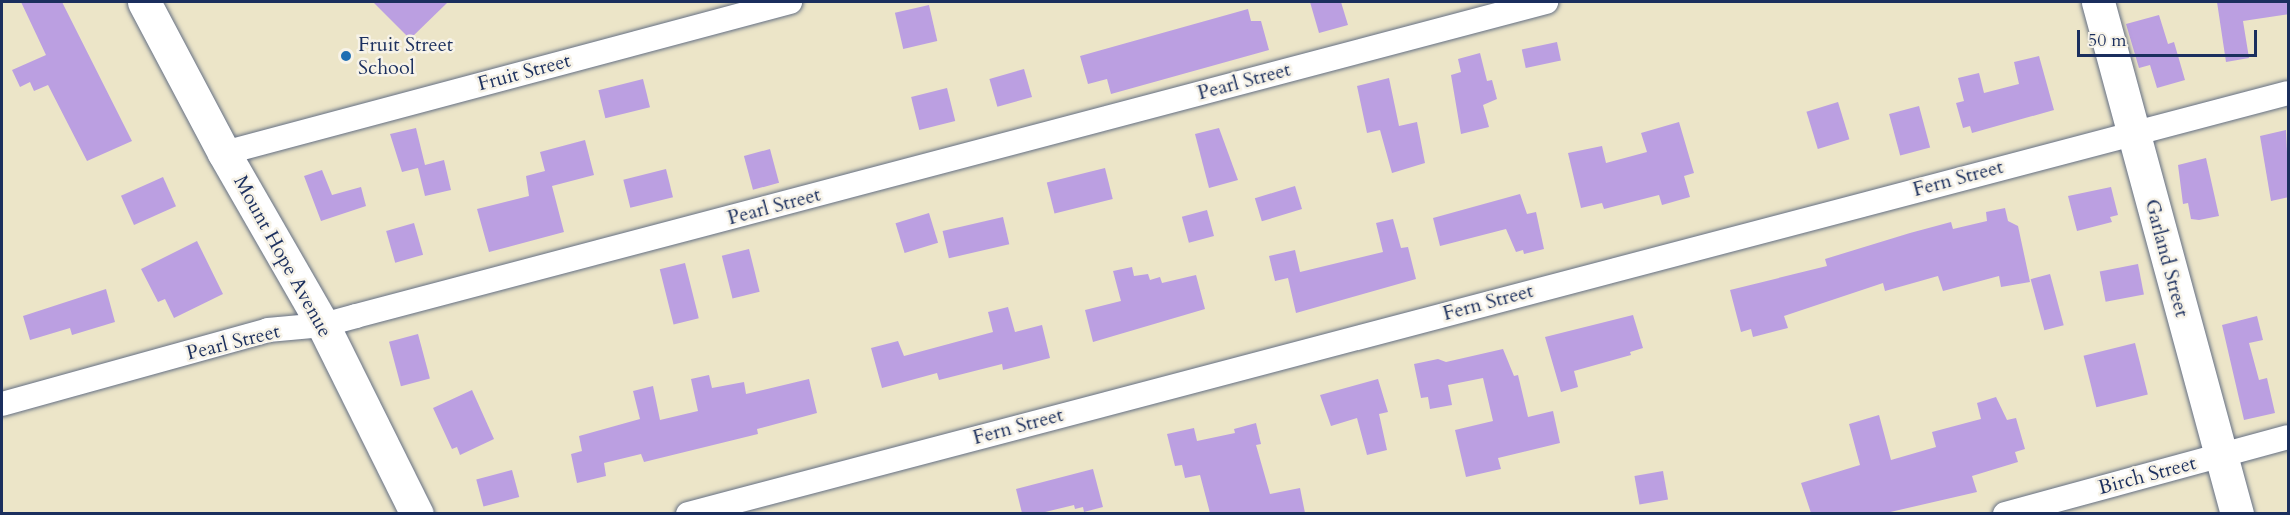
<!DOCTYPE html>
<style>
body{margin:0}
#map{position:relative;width:2290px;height:515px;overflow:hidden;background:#ece5c8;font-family:Cardo,serif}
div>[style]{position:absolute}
.building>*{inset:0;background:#bb9fe1;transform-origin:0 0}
.roads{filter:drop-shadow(0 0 2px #646f83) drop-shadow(0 0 2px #646f83)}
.street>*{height:24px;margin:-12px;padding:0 12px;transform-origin:12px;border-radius:12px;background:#fff}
.secondary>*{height:33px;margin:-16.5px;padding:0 16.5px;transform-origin:16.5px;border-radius:16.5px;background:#fff}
.dots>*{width:16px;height:16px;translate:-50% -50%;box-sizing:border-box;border:3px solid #f7f3e8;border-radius:50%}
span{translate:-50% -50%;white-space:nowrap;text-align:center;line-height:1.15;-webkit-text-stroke:5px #f7f3e8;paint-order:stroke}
.poi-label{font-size:20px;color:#1b2f5e}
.left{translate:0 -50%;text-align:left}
.street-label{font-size:20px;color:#1b2f5e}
.frame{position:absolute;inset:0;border:3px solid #1b2f5e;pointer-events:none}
.scale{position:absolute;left:2077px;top:30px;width:180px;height:27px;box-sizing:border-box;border:3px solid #1b2f5e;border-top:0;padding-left:8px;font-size:18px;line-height:21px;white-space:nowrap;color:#1b2f5e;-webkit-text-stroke:4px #f7f3e8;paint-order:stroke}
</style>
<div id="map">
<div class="building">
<div style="clip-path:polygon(21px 2px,62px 2px,132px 141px,87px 161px,48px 85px,34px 91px,30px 82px,20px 87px,12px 70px,46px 55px)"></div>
<div style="clip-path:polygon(373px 2px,448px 2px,410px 39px)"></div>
<div style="clip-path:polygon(1310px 2px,1341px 2px,1348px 25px,1319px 33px)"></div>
<div style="clip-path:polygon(2217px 2px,2289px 2px,2289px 14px,2243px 21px,2249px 58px,2226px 62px)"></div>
<div style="left:929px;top:5px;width:37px;height:35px;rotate:77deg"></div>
<div style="clip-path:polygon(1248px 9px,1251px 21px,1261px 21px,1269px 50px,1111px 94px,1107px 79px,1088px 84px,1080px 56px)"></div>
<div style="clip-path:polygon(2159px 15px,2168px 44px,2174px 42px,2185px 80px,2157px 88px,2150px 65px,2139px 68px,2126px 24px)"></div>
<div style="left:1557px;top:42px;width:19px;height:36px;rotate:78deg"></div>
<div style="clip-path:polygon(1480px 53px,1487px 81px,1492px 80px,1497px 99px,1483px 105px,1489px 127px,1461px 134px,1451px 75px,1461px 72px,1458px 59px)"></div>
<div style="clip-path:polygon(2039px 56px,2054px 110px,1972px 133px,1970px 126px,1963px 128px,1956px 103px,1964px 101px,1958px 78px,1979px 73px,1984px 93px,2019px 84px,2014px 62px)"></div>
<div style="left:1024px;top:69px;width:29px;height:36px;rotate:74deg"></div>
<div style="clip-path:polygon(1389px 78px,1399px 126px,1417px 122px,1425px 163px,1392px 173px,1380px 130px,1367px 133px,1357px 86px)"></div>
<div style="left:643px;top:79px;width:29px;height:46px;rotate:76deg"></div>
<div style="left:947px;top:88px;width:34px;height:37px;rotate:76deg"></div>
<div style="left:1838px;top:102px;width:39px;height:33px;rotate:73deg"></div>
<div style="left:1919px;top:106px;width:43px;height:31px;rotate:75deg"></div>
<div style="clip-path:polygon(1679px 122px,1694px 173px,1684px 176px,1690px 197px,1662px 205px,1659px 195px,1604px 209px,1602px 203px,1581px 208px,1568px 153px,1602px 146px,1606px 163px,1647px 152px,1641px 133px)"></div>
<div style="clip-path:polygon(416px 128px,425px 165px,444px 160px,451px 190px,425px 196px,418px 168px,402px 172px,390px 134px)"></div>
<div style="clip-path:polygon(1219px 128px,1238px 180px,1209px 188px,1195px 134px)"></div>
<div style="clip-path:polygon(2286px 130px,2289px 197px,2271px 201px,2260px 136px)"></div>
<div style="clip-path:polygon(585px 140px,594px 175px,552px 186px,564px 232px,489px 252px,477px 209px,529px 196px,526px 176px,545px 171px,540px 152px)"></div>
<div style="left:770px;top:149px;width:35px;height:27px;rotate:75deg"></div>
<div style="clip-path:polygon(2206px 158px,2219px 216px,2199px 220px,2191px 219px,2188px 203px,2183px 204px,2178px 165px)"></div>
<div style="left:1105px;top:168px;width:32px;height:60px;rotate:76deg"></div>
<div style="left:666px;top:169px;width:29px;height:44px;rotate:76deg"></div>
<div style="clip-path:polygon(322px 170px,332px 195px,361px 187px,366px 206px,321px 221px,304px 176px)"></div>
<div style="left:163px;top:177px;width:32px;height:46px;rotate:66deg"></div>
<div style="left:1295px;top:186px;width:24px;height:42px;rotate:73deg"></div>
<div style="clip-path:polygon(2111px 187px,2118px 215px,2110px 217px,2112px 222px,2077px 231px,2068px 196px)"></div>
<div style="clip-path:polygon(1520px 194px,1527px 214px,1536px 212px,1544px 249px,1524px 254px,1523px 250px,1516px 252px,1506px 229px,1440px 246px,1433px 218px)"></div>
<div style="clip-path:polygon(2005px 208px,2008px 221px,2018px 226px,2030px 282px,2001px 287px,1999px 276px,1943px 291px,1938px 276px,1885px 291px,1883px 283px,1784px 316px,1788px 328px,1753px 337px,1751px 329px,1741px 332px,1730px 290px,1827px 266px,1825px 259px,1910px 233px,1951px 222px,1953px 229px,1987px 221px,1986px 212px)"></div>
<div style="left:1207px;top:210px;width:27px;height:26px;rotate:75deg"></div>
<div style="left:929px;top:213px;width:31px;height:35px;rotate:73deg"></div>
<div style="left:1003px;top:217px;width:28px;height:62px;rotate:77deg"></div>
<div style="clip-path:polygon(1393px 219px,1401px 248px,1408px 247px,1416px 279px,1296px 313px,1288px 278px,1275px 281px,1269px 256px,1295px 250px,1300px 272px,1383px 252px,1376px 223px)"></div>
<div style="left:414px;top:223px;width:33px;height:29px;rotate:74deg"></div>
<div style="clip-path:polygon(197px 241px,223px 294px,174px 318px,165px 299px,158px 302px,141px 269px)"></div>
<div style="left:749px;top:249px;width:44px;height:28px;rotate:76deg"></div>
<div style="left:685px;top:263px;width:57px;height:26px;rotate:76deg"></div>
<div style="left:2138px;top:264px;width:31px;height:39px;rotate:79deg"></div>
<div style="clip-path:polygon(1132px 267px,1134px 276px,1148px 274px,1150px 280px,1160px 277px,1162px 283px,1196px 275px,1205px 309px,1093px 342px,1085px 310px,1121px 301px,1113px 271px)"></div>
<div style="left:2050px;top:274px;width:53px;height:20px;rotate:75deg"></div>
<div style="clip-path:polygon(106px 289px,115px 322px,72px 335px,70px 328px,30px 340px,23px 316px)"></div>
<div style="clip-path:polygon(1008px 307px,1015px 332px,1042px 325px,1050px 358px,1003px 370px,1002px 364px,939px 380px,937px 373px,882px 388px,871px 348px,898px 341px,904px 356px,993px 332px,988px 312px)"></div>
<div style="clip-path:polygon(1633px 315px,1643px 348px,1630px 352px,1631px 355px,1574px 371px,1578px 387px,1561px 392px,1545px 337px)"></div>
<div style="clip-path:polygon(2257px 316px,2263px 340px,2249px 343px,2259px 380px,2267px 378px,2275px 413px,2244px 420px,2222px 325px)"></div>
<div style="left:418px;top:334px;width:46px;height:30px;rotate:75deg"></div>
<div style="left:2135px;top:343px;width:53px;height:53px;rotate:76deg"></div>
<div style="clip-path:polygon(1503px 349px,1514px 376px,1518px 375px,1528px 417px,1553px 411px,1560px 443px,1498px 458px,1501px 469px,1466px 477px,1455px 430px,1493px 421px,1483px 378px,1448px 385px,1452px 405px,1430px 409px,1428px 397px,1421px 398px,1414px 364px,1438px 359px,1446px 362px)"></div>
<div style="clip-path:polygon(709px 375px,712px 388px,744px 382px,746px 394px,809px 379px,817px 413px,757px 429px,758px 434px,644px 462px,641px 454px,604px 463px,606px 476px,577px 483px,571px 454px,582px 451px,579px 436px,640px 419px,633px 391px,653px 386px,660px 420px,698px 411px,691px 379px)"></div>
<div style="clip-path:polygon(1378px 379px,1388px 412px,1379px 414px,1387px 450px,1367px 455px,1357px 418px,1331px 426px,1320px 395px)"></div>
<div style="clip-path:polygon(472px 390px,494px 439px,460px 455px,457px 447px,452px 449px,433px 408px)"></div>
<div style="clip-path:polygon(1996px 397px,2007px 420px,2016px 418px,2025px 449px,2015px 452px,2018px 462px,1972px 476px,1977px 492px,1886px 513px,1811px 513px,1801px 483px,1860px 465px,1849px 424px,1879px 415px,1891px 460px,1936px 447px,1932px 432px,1981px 419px,1977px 403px)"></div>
<div style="clip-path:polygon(1256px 423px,1261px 444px,1256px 445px,1270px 494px,1300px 488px,1305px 513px,1210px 513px,1200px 475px,1185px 478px,1182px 465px,1175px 466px,1167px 434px,1194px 428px,1197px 441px,1235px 433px,1234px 429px)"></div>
<div style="clip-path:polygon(1093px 469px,1103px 507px,1084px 512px,1083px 507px,1075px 509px,1074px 505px,1041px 513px,1022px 513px,1016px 489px)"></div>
<div style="left:512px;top:470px;width:28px;height:37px;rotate:75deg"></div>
<div style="left:1663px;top:471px;width:29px;height:29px;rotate:80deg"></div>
</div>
<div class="roads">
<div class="street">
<div style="left:224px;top:153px;width:586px;rotate:-14.94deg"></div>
<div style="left:2px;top:404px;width:276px;rotate:-15.5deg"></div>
<div style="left:268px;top:330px;width:55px;rotate:-5.2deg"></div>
<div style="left:323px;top:325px;width:34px;rotate:-15deg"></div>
<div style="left:356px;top:316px;width:1231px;rotate:-14.78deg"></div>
<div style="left:688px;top:514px;width:1654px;rotate:-14.74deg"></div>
<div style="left:2005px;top:514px;width:293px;rotate:-15.2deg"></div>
</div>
<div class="secondary">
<div style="left:144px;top:2px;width:171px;rotate:62.1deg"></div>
<div style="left:224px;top:153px;width:198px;rotate:60.1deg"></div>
<div style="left:323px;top:325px;width:211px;rotate:63.6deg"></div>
<div style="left:2098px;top:2px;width:531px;rotate:74.81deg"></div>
</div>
</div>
<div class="dots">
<div style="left:346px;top:56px;background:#1f6fb2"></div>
</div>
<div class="poi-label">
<span class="left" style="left:358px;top:56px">Fruit Street<br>School</span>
</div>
<div class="street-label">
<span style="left:524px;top:72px;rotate:-15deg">Fruit Street</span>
<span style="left:1244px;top:81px;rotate:-15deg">Pearl Street</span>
<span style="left:1958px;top:178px;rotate:-15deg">Fern Street</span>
<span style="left:774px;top:206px;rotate:-15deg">Pearl Street</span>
<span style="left:283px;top:256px;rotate:61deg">Mount Hope Avenue</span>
<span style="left:2167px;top:258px;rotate:75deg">Garland Street</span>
<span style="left:1488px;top:302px;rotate:-15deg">Fern Street</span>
<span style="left:233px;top:342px;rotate:-14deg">Pearl Street</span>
<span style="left:1018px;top:426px;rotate:-15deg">Fern Street</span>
<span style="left:2147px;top:475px;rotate:-15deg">Birch Street</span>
</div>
<div class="frame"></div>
<div class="scale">50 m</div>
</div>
